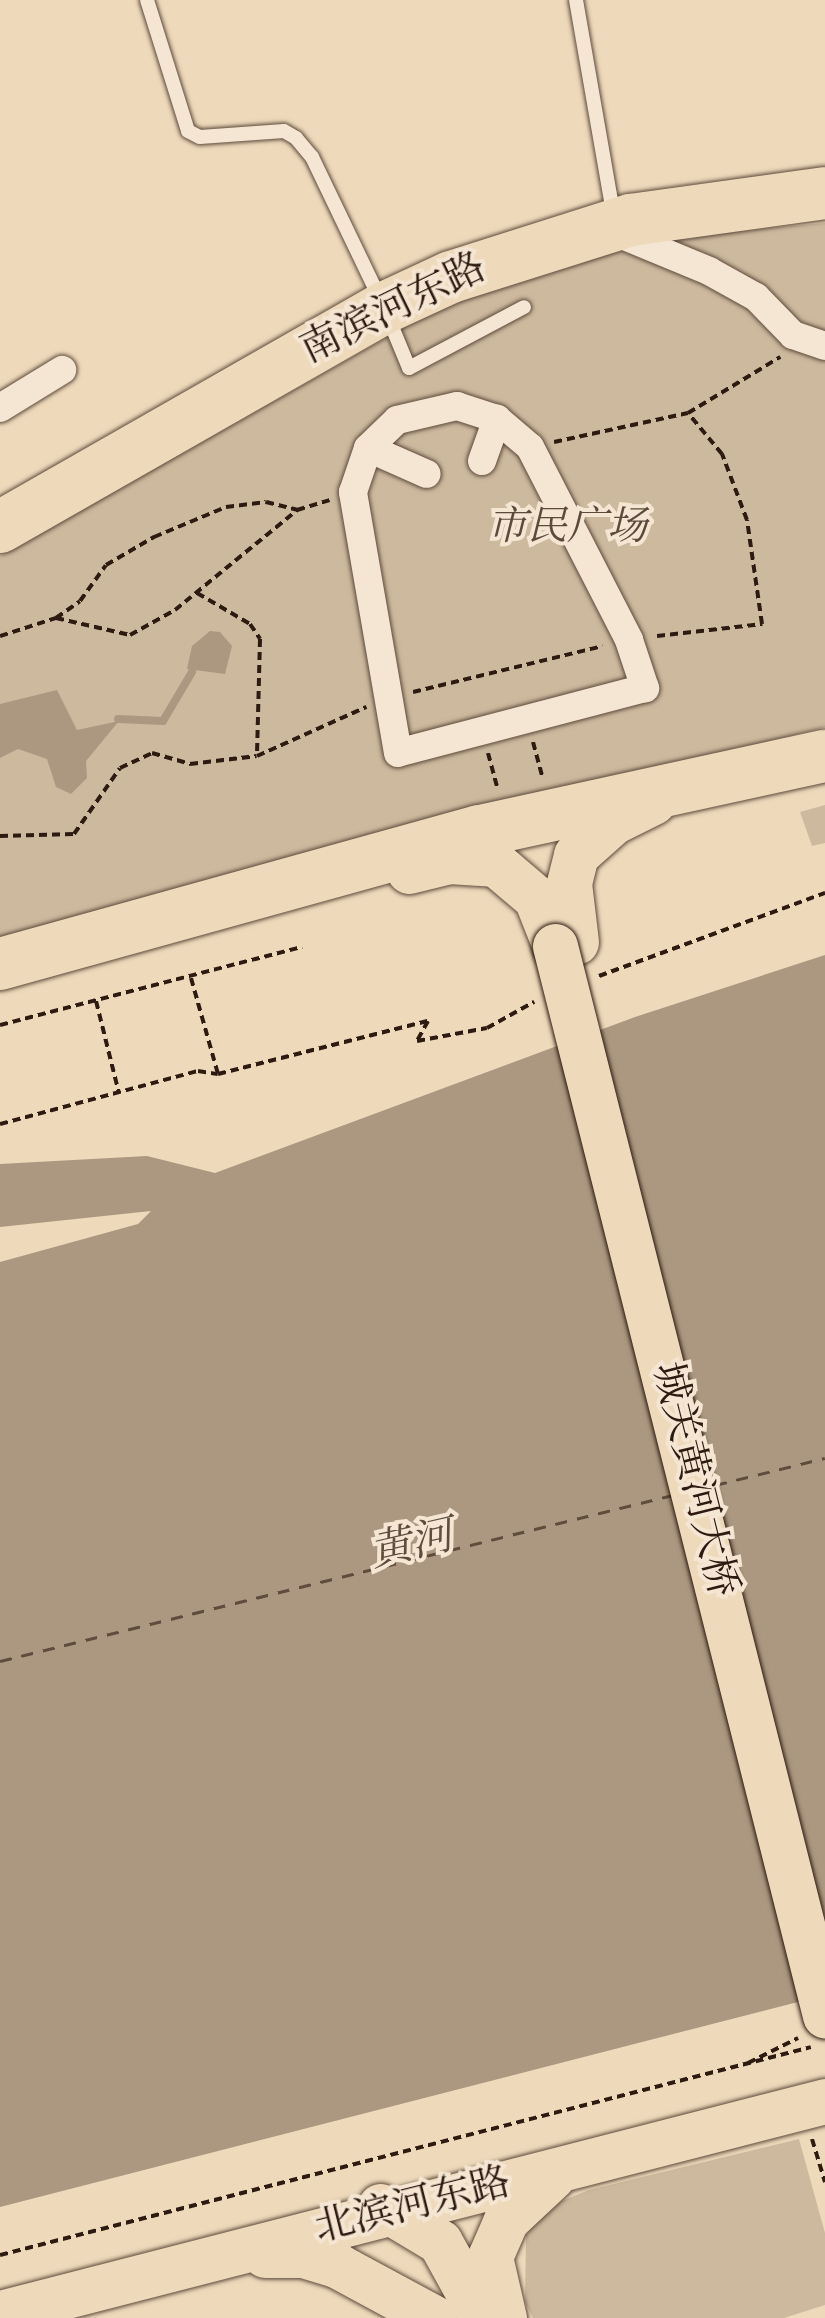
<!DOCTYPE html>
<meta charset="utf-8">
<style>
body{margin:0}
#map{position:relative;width:825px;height:2318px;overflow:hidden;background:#eed9bb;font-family:Vollkorn,"Noto Serif SC",serif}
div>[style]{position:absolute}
.green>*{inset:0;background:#cdb99e}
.water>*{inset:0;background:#ac9881}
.stream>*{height:8px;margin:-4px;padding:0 4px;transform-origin:4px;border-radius:4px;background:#ac9881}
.ferry>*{height:2.5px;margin-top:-1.25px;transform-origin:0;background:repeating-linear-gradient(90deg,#604c3d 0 12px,transparent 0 22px)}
.path>*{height:4px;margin-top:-2px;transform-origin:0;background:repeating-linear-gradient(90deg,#2d1a10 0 8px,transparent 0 13px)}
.roads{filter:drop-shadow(0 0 2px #5d4a3b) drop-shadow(0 0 2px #5d4a3b)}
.lane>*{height:14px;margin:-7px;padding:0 7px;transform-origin:7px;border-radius:7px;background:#f4e6d3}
.street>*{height:28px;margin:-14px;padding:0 14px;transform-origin:14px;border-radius:14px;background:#f4e6d3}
.primary>*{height:45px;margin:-22.5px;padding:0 22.5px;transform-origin:22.5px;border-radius:22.5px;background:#eed9bb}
.highway>*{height:52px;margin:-26px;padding:0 26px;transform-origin:26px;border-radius:26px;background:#eed9bb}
.bridges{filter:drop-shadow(0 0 2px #2d1a10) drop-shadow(0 0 2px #2d1a10)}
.primary-bridge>*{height:45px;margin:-22.5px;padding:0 22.5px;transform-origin:22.5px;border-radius:22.5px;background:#eed9bb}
span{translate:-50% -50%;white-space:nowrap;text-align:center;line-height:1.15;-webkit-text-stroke:8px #f4e6d3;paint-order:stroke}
.street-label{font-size:40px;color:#2d1a10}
.park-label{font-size:40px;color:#5d4a3b;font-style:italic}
.water-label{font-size:42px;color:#604c3d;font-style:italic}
</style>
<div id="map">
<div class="green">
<div style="clip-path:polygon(825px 223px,825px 727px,0 938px,0 556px,439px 308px,515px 272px,685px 236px)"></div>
<div style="clip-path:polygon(825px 805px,825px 843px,812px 846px,800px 812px)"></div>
<div style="clip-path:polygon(799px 2139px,825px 2233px,825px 2305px,784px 2318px,533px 2318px,525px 2302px,526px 2236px,545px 2208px,589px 2190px)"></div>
</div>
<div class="water">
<div style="clip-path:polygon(210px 631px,220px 632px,232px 646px,225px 674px,187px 669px,192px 646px)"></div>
<div style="clip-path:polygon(57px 690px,77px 730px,119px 721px,86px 761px,87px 778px,71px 794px,56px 787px,47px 759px,18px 749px,0 758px,0 704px)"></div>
<div style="clip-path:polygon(825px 955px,825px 1995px,0 2207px,0 1262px,138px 1224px,151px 1211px,0 1227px,0 1164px,147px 1156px,215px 1173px,635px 1017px)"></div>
</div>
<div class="stream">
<div style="left:118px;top:719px;width:45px;rotate:2.5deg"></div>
<div style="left:163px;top:721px;width:57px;rotate:-59.4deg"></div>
</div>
<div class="ferry">
<div style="left:715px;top:1485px;width:113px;rotate:-13.8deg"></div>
<div style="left:0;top:1661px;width:693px;rotate:-13.86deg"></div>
</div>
<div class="path">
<div style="left:554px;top:442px;width:137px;rotate:-12.2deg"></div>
<div style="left:688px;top:413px;width:108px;rotate:-31.3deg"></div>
<div style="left:197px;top:593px;width:61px;rotate:30.3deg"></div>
<div style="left:250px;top:624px;width:18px;rotate:56deg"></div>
<div style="left:260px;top:639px;width:117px;rotate:91.5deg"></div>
<div style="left:56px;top:618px;width:29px;rotate:-35deg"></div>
<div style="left:80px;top:601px;width:44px;rotate:-54.2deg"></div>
<div style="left:106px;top:565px;width:56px;rotate:-30.3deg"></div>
<div style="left:154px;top:537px;width:78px;rotate:-22.6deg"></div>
<div style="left:226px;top:507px;width:40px;rotate:-7.1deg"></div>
<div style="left:266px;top:502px;width:32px;rotate:14deg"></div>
<div style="left:0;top:636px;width:59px;rotate:-17.8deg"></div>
<div style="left:56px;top:618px;width:76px;rotate:12.9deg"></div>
<div style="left:130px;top:635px;width:51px;rotate:-29.1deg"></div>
<div style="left:175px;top:610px;width:158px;rotate:-39.3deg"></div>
<div style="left:297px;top:510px;width:34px;rotate:-17deg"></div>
<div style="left:657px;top:636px;width:106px;rotate:-6.5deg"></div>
<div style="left:762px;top:624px;width:105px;rotate:-98.2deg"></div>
<div style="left:747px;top:520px;width:71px;rotate:-110.7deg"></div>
<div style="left:722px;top:454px;width:53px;rotate:-129.7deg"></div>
<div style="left:413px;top:692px;width:195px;rotate:-13.6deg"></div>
<div style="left:533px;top:742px;width:35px;rotate:75deg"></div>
<div style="left:488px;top:753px;width:35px;rotate:75deg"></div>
<div style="left:0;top:836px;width:74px;rotate:-1.5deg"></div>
<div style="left:74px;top:834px;width:80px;rotate:-55.1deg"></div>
<div style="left:120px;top:768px;width:35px;rotate:-25deg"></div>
<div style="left:152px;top:753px;width:40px;rotate:16deg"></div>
<div style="left:190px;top:764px;width:67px;rotate:-6.8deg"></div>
<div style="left:257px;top:756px;width:120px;rotate:-24.2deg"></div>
<div style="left:599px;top:976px;width:241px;rotate:-20.2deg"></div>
<div style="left:191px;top:978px;width:100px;rotate:74.3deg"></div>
<div style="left:96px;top:1001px;width:95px;rotate:76deg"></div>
<div style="left:0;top:1025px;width:312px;rotate:-14.5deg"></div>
<div style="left:0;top:1124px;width:205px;rotate:-15deg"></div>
<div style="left:198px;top:1071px;width:20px;rotate:9deg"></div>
<div style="left:218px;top:1074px;width:217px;rotate:-14.2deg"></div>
<div style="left:428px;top:1021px;width:23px;rotate:119deg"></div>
<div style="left:417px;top:1041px;width:71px;rotate:-10.5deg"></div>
<div style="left:487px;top:1028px;width:54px;rotate:-29deg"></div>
<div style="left:748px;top:2063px;width:56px;rotate:-26.6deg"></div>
<div style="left:812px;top:2139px;width:45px;rotate:73.2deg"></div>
<div style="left:0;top:2255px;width:837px;rotate:-14.38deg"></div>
</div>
<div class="roads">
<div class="lane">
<div style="left:147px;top:0;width:137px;rotate:72.6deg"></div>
<div style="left:188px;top:131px;width:13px;rotate:27deg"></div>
<div style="left:200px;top:137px;width:84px;rotate:-4.1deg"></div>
<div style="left:284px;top:131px;width:14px;rotate:30deg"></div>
<div style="left:296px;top:138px;width:25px;rotate:50deg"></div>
<div style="left:312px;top:157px;width:155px;rotate:64.4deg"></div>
<div style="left:576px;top:0;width:216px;rotate:80.1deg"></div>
<div style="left:388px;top:317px;width:55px;rotate:67.6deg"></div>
<div style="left:409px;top:368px;width:130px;rotate:-27.9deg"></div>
</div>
<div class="street">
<div style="left:627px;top:237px;width:89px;rotate:22.5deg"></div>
<div style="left:709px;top:271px;width:54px;rotate:29deg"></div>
<div style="left:756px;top:297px;width:53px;rotate:45.8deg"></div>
<div style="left:793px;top:335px;width:34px;rotate:19deg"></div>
<div style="left:457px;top:406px;width:42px;rotate:18deg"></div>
<div style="left:497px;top:419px;width:43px;rotate:40.3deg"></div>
<div style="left:530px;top:447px;width:217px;rotate:62.8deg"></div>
<div style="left:629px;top:640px;width:51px;rotate:71.6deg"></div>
<div style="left:645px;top:688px;width:255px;rotate:165.3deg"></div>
<div style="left:398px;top:753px;width:265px;rotate:-99.8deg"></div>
<div style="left:353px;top:492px;width:46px;rotate:-71.2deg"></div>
<div style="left:368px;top:448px;width:40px;rotate:-44deg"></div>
<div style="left:397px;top:420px;width:62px;rotate:-13.1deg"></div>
<div style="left:0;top:408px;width:73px;rotate:-31.5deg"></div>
<div style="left:368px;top:448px;width:64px;rotate:23.8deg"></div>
<div style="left:482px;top:461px;width:45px;rotate:-70.3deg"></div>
</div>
<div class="primary">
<div style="left:409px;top:871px;width:41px;rotate:-14deg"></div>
<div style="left:449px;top:861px;width:47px;rotate:3.7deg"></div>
<div style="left:496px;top:864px;width:52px;rotate:40.4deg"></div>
<div style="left:536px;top:898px;width:52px;rotate:68.4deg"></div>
<div style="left:576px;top:942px;width:59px;rotate:-96.8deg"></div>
<div style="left:569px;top:883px;width:29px;rotate:-76deg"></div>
<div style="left:576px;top:855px;width:50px;rotate:-41.7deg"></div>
<div style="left:613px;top:822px;width:45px;rotate:-26.6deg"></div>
<div style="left:380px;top:2206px;width:70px;rotate:31deg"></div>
<div style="left:440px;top:2242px;width:87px;rotate:61.1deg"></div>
<div style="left:265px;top:2255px;width:38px"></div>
<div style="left:303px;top:2255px;width:37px;rotate:17deg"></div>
<div style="left:338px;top:2266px;width:109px;rotate:28.4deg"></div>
<div style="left:0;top:2313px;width:852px;rotate:-14.41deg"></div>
<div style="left:504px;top:2318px;width:63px;rotate:-102.9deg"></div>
<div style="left:490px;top:2257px;width:40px;rotate:-66.6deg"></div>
<div style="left:506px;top:2220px;width:64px;rotate:-43.1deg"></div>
</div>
<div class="highway">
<div style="left:0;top:527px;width:442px;rotate:-29.7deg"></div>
<div style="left:384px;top:308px;width:74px;rotate:-24.8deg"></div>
<div style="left:451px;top:277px;width:189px;rotate:-17.6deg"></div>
<div style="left:631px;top:220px;width:196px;rotate:-7.9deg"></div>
<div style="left:0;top:964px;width:498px;rotate:-15.5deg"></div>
<div style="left:480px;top:831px;width:353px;rotate:-12.3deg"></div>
</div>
</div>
<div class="bridges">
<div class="primary-bridge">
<div style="left:555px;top:946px;width:1103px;rotate:75.83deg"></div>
</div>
</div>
<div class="street-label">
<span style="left:394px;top:310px;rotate:-26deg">南滨河东路</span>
<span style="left:693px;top:1480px;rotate:76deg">城关黄河大桥</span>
<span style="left:413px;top:2207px;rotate:-14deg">北滨河东路</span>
</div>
<div class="park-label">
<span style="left:567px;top:529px">市民广场</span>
</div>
<div class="water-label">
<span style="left:412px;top:1547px;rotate:-13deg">黄河</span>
</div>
</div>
